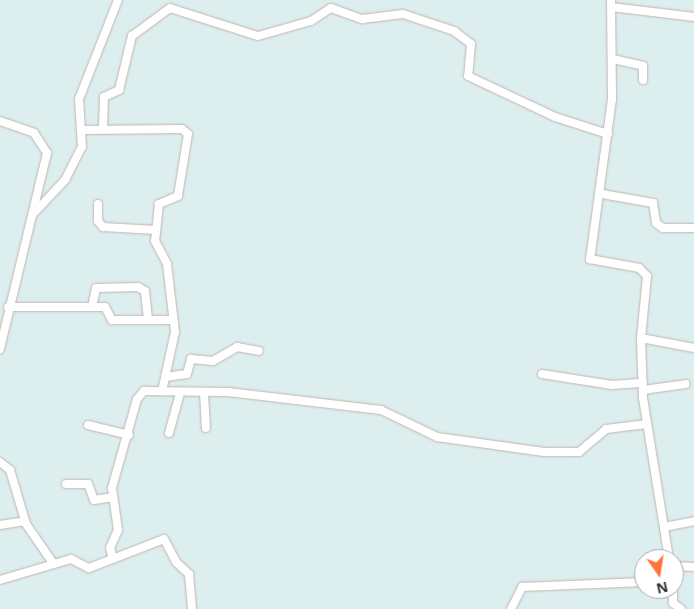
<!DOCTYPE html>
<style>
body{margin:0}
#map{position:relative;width:694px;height:609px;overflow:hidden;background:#ddeeef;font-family:"Open Sans",sans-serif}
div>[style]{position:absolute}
.roads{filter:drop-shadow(0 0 1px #c1b5b1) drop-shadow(0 0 1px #c1b5b1)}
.minor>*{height:8px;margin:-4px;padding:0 4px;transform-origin:4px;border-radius:4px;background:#fff}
span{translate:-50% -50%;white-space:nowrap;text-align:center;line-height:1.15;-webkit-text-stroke:5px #fff;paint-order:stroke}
.north{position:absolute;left:634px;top:549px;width:50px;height:50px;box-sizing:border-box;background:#fff;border:1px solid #ababab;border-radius:50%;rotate:167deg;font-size:14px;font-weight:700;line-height:20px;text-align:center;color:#2c2c2c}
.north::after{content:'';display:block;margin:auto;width:18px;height:22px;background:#ff7439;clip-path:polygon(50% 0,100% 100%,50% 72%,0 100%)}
</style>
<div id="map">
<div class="roads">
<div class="minor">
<div style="left:611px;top:0;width:99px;rotate:89.4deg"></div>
<div style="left:612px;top:99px;width:162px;rotate:97.8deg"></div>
<div style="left:590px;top:259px;width:50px;rotate:10.4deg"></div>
<div style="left:639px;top:268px;width:11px;rotate:45deg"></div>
<div style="left:647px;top:276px;width:62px;rotate:95.5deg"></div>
<div style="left:641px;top:338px;width:60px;rotate:88.1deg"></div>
<div style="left:643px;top:398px;width:163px;rotate:80.8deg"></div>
<div style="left:611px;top:7px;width:84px;rotate:6.9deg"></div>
<div style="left:613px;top:59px;width:31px;rotate:13deg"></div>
<div style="left:643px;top:66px;width:14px;rotate:90deg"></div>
<div style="left:0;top:121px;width:36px;rotate:19deg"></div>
<div style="left:34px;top:133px;width:24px;rotate:57deg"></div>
<div style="left:47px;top:153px;width:202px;rotate:103.5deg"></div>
<div style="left:103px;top:126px;width:29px;rotate:-88deg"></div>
<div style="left:104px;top:97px;width:17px;rotate:-25deg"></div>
<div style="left:119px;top:90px;width:56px;rotate:-76.5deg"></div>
<div style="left:132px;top:36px;width:47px;rotate:-36.4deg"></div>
<div style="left:170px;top:8px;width:92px;rotate:17.7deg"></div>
<div style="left:258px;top:36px;width:55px;rotate:-15.8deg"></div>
<div style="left:311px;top:21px;width:24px;rotate:-33deg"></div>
<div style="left:331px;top:8px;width:33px;rotate:20deg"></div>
<div style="left:362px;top:19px;width:41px;rotate:-7deg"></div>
<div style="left:403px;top:14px;width:54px;rotate:18.4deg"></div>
<div style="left:454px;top:31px;width:21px;rotate:37deg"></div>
<div style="left:471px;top:44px;width:32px;rotate:95deg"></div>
<div style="left:468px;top:76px;width:96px;rotate:25.2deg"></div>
<div style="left:555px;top:117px;width:56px;rotate:17.8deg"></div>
<div style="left:83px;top:130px;width:99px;rotate:-0.6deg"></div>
<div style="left:182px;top:129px;width:8px;rotate:40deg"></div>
<div style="left:188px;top:134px;width:63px;rotate:99.2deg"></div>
<div style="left:178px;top:196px;width:21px;rotate:157deg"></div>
<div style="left:159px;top:204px;width:37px;rotate:96deg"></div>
<div style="left:155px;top:241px;width:26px;rotate:62deg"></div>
<div style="left:167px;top:264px;width:68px;rotate:83.3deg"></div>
<div style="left:175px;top:332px;width:60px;rotate:102.4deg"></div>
<div style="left:602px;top:194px;width:52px;rotate:10deg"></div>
<div style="left:653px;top:203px;width:20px;rotate:81deg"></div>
<div style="left:656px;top:223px;width:9px;rotate:36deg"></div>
<div style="left:663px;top:228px;width:31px"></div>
<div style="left:98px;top:204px;width:17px;rotate:90deg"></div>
<div style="left:98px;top:221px;width:8px;rotate:50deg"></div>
<div style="left:103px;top:227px;width:53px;rotate:3.2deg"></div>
<div style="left:33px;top:214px;width:47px;rotate:-46.7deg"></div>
<div style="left:65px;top:180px;width:37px;rotate:-63deg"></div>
<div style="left:82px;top:147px;width:48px;rotate:-93.6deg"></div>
<div style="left:79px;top:99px;width:106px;rotate:-68.5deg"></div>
<div style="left:8px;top:307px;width:97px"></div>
<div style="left:105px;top:307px;width:15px;rotate:62deg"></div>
<div style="left:112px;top:320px;width:61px"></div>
<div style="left:92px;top:307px;width:19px;rotate:-78deg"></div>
<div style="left:96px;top:288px;width:42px;rotate:-1.4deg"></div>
<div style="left:138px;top:287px;width:8px;rotate:30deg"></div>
<div style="left:145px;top:291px;width:29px;rotate:84deg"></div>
<div style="left:641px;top:338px;width:54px;rotate:10.7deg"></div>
<div style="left:542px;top:374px;width:71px;rotate:8.9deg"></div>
<div style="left:612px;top:385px;width:31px;rotate:-4deg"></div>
<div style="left:165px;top:377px;width:22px;rotate:-8deg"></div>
<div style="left:187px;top:374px;width:16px;rotate:-75deg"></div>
<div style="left:191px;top:359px;width:22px;rotate:5deg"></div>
<div style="left:213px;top:361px;width:28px;rotate:-30deg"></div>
<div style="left:237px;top:347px;width:22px;rotate:10deg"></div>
<div style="left:643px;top:390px;width:43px;rotate:-7.9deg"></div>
<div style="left:204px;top:392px;width:36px;rotate:87deg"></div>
<div style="left:88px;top:425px;width:42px;rotate:13.7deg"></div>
<div style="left:169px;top:433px;width:41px;rotate:-74.6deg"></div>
<div style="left:0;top:462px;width:13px;rotate:39deg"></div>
<div style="left:10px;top:470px;width:56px;rotate:73.5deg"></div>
<div style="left:26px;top:524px;width:47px;rotate:55.3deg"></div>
<div style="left:66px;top:484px;width:22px"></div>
<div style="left:88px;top:484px;width:17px;rotate:69deg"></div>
<div style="left:94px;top:500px;width:18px;rotate:-9deg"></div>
<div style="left:0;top:525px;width:25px;rotate:-9deg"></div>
<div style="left:664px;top:527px;width:31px;rotate:-11deg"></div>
<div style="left:113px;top:559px;width:11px;rotate:-105deg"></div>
<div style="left:110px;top:548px;width:20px;rotate:-66deg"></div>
<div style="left:118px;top:530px;width:42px;rotate:-98.1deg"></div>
<div style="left:112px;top:488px;width:92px;rotate:-74.3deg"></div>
<div style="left:137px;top:399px;width:11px;rotate:-49deg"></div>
<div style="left:144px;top:391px;width:84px;rotate:0.7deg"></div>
<div style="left:228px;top:392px;width:154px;rotate:6.7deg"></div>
<div style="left:381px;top:410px;width:62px;rotate:25.7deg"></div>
<div style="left:437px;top:437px;width:108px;rotate:8deg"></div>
<div style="left:544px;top:452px;width:35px"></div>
<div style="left:579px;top:452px;width:35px;rotate:-40deg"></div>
<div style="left:606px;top:429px;width:41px;rotate:-7deg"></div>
<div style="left:674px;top:566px;width:20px;rotate:3deg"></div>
<div style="left:0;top:580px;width:74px;rotate:-16.5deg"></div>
<div style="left:71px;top:559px;width:20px;rotate:27deg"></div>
<div style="left:89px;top:568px;width:80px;rotate:-21.1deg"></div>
<div style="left:164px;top:539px;width:26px;rotate:62deg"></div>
<div style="left:176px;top:562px;width:18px;rotate:43deg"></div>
<div style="left:189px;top:574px;width:35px;rotate:85deg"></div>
<div style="left:673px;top:589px;width:14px;rotate:90deg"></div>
<div style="left:673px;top:603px;width:10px;rotate:37deg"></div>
<div style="left:511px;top:609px;width:25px;rotate:-63deg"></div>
<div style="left:522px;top:587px;width:122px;rotate:-2.3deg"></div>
</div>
</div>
<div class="north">N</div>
</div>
